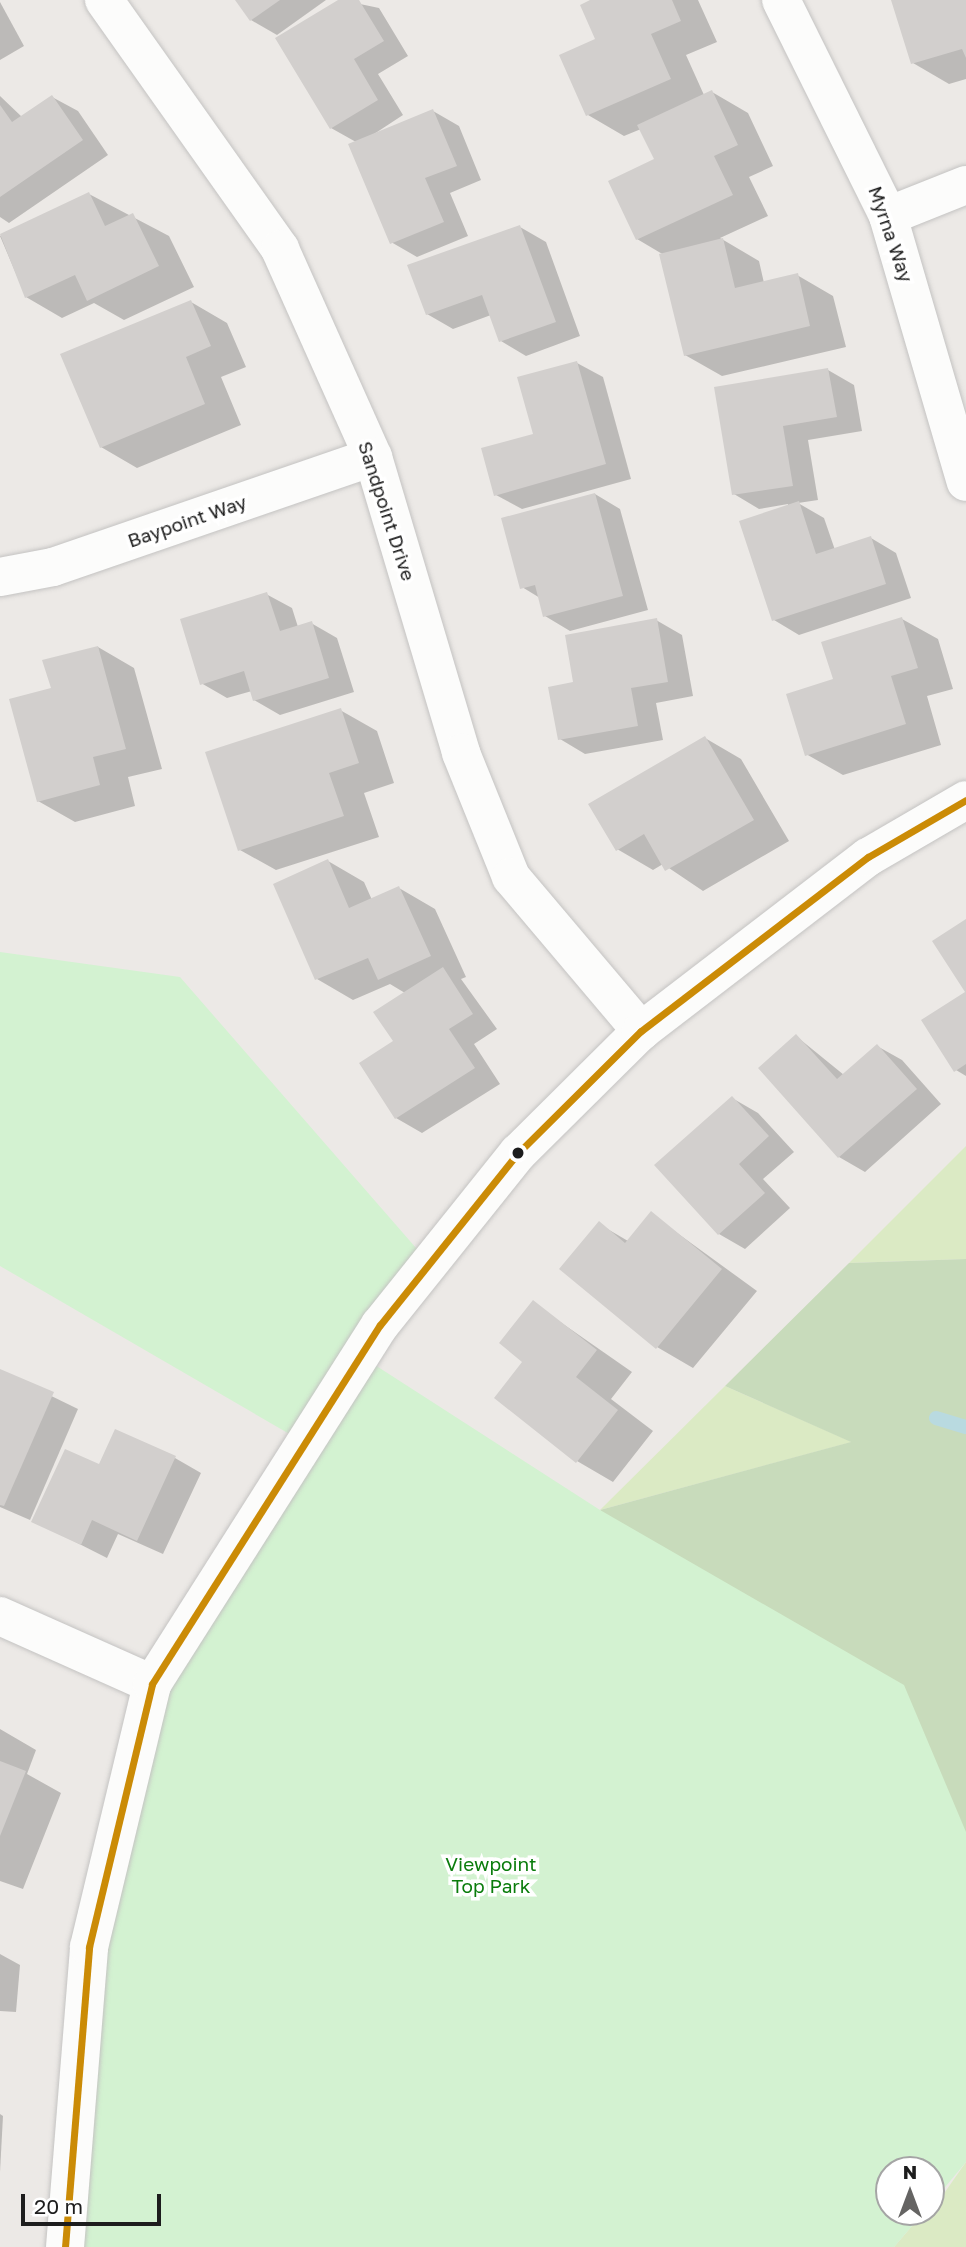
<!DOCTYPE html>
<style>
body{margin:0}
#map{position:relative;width:966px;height:2247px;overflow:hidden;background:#ece9e6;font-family:"Golos Text",sans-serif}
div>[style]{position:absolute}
.grass>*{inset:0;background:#dbeac4}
.forest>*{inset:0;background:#c8dbbb}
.park>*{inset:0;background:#d3f2d1}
.shadow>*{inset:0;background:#0003}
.stream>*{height:14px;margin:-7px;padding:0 7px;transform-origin:7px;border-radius:7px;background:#b9dae0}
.building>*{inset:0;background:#d2cfcd}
.roads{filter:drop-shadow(0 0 2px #c4c3c2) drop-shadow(0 0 2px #c4c3c2)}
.minor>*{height:38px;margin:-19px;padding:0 19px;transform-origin:19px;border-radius:19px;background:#fcfcfb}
.bus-1>*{height:7px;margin:-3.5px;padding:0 3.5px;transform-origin:3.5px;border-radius:3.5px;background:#cb8b06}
.dots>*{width:19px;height:19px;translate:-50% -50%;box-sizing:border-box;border:4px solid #fff;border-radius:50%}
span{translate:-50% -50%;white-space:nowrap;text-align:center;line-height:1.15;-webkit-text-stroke:7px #fff;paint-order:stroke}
.street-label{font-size:19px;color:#1d1d1d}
.park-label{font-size:19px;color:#0a7c0c}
.north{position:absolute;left:875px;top:2156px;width:70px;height:70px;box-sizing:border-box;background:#fff;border:2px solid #a5a5a5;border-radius:50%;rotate:0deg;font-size:19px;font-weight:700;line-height:28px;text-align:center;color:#1d1d1d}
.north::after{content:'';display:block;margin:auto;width:24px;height:32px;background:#656463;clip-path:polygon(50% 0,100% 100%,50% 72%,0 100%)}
.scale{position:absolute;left:21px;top:2194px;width:140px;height:32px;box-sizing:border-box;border:4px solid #1d1d1d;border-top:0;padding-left:9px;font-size:21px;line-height:24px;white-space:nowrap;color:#1d1d1d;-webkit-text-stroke:5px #fff;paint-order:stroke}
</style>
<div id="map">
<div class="grass">
<div style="clip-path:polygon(966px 1146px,966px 1259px,849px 1263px)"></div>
<div style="clip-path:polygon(725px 1386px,852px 1442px,600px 1510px)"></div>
<div style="clip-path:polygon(966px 2162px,966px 2247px,894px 2247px,924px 2212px,931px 2212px)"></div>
</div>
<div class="forest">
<div style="clip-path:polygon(966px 1259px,966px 1841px,600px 1510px,851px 1442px,725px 1386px,849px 1263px)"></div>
</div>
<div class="park">
<div style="clip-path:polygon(0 952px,180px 977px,430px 1264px,361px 1356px,600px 1510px,904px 1685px,966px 1832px,966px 2162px,931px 2204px,931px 2170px,889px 2170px,889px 2212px,924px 2212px,894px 2247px,65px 2247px,89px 1947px,152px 1684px,305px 1443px,0 1266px)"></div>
</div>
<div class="shadow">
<div style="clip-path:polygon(237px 0,326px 0,277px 35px,251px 20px)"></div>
<div style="clip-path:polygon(341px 0,379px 8px,408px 56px,378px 74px,403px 115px,371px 136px,433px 111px,459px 126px,481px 180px,450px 193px,468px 236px,417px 257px,391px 242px,356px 142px,331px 128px)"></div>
<div style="clip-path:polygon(595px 0,698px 0,717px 42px,686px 55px,704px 95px,712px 92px,748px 113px,773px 166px,749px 177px,768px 216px,720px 238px,759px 261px,764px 283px,797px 275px,833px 296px,846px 347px,722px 376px,685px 355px,664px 255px,637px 239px,656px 160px,641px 129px,624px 136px,588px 115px,597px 40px)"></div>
<div style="clip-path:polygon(893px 0,966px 0,966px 79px,949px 84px,913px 63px)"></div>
<div style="clip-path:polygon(0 2px,24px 46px,0 60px)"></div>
<div style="clip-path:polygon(0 96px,22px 117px,52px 97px,78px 111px,108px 155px,9px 223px,0 217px)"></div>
<div style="clip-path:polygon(89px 194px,169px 236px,194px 287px,124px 320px,94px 303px,62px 318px,26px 297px,0 236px)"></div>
<div style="clip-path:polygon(520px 227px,546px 242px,580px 336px,526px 356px,501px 341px,491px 315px,453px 329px,427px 314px)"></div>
<div style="clip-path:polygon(191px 302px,227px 323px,246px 367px,221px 377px,241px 425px,137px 468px,101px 447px)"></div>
<div style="clip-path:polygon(577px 363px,603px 377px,631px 479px,522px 509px,496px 495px)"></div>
<div style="clip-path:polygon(828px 370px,854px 385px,862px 431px,808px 440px,818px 500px,798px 503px,824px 518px,835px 550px,871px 538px,896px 553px,911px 598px,799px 635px,774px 620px,788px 504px,759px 509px,734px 494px,716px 389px)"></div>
<div style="clip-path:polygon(595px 494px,620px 509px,648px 610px,570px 631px,545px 616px,540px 598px,522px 587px)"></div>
<div style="clip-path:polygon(266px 594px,292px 608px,298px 627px,311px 623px,337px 638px,354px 692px,280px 715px,254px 700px,252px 691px,227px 698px,201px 683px)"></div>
<div style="clip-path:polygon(902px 619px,938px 639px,953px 689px,927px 696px,941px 745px,843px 775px,806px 754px,835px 680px)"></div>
<div style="clip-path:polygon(656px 620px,682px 635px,693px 696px,656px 703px,663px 740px,585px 754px,560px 739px,575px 684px)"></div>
<div style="clip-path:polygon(98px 647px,134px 668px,162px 769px,128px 777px,135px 806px,75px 822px,38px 801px,53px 690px)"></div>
<div style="clip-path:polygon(340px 710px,377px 731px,394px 783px,364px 793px,379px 837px,276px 870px,240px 850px)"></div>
<div style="clip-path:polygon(705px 738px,741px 759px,789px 841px,703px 891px,663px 864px,653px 870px,617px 849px)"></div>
<div style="clip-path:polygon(328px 861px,364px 882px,372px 900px,399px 888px,435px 909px,466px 977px,461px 979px,497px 1029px,474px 1044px,500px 1084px,422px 1133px,396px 1118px,396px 1042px,405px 993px,390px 984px,353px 1000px,317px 979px)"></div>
<div style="clip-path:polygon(966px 994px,966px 1076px,956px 1070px)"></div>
<div style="clip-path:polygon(796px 1036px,844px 1075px,877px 1046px,902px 1060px,941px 1104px,865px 1172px,839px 1157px,760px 1069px)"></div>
<div style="clip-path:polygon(732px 1098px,758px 1113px,794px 1152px,763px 1179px,790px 1208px,745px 1249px,719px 1234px)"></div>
<div style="clip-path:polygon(651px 1214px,757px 1291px,693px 1368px,657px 1347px,599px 1224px,628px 1241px)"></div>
<div style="clip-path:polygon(533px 1303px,632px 1372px,611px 1399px,653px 1431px,613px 1482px,577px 1461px,525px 1362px)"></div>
<div style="clip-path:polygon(0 1371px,78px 1409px,30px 1520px,0 1507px)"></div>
<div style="clip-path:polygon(175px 1458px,201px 1473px,163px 1554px,118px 1534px,107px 1558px,34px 1521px,100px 1466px)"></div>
<div style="clip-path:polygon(0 1729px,36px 1750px,27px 1774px,61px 1793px,23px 1889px,0 1881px)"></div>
<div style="clip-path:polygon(0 1954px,20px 1965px,16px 2012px,0 2011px)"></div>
<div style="clip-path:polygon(0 2114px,3px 2116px,0 2172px)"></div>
</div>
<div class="stream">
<div style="left:936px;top:1418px;width:31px;rotate:17deg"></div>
</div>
<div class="building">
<div style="clip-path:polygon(235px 0,280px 0,250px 21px)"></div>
<div style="clip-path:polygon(338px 0,359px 0,384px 41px,354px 59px,378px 100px,330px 129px,275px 38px)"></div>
<div style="clip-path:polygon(590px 0,672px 0,681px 21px,651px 34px,671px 79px,586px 116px,559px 55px,595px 39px,580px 5px)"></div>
<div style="clip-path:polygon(891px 0,966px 0,966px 58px,962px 49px,911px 64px)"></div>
<div style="clip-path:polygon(712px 90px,738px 145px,714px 156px,733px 195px,636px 240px,608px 181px,654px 159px,637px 125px)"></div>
<div style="clip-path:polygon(52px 95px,83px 140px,0 197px,0 105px,12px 122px)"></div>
<div style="clip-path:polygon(433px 109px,457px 166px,425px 178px,444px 222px,390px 244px,348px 144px)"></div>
<div style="clip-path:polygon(89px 192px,105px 226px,133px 213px,159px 266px,87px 301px,75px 275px,25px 298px,0 234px)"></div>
<div style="clip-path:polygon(520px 225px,556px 322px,499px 342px,482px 295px,426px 315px,407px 265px)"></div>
<div style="clip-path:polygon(723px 238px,735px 288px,798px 273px,810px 326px,684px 356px,659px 254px)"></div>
<div style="clip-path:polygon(191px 300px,211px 346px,186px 357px,205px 404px,100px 448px,60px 354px)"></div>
<div style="clip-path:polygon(577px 361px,606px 464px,494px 496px,481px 448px,533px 434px,517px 377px)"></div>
<div style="clip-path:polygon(828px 368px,837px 417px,783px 426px,793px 486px,732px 495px,714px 387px)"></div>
<div style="clip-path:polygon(595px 493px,623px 596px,543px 617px,535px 585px,520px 589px,501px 518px)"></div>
<div style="clip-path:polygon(799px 501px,816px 554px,871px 536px,886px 584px,772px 621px,739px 521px)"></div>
<div style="clip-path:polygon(267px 592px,280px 631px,312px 621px,329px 678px,253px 701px,244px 671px,200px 685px,180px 619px)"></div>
<div style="clip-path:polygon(902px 617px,918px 668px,891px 676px,906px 724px,805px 756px,786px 694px,833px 679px,821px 642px)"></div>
<div style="clip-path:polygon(657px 618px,668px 682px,631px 688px,638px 726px,558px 740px,548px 687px,573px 682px,565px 635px)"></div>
<div style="clip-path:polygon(98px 646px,126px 749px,93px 757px,100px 785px,37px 802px,9px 699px,51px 688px,42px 660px)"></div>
<div style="clip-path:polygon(341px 708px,359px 763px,329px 773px,344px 816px,238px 851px,205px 752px)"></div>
<div style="clip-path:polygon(705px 736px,754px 820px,665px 871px,644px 834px,616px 851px,588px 804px)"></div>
<div style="clip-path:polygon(328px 859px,349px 908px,399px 886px,431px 956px,378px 980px,368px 958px,315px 980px,273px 884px)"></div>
<div style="clip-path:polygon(966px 919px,966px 1064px,954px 1072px,921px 1020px,965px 992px,932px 941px)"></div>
<div style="clip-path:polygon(443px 967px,473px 1014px,449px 1029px,475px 1068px,395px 1119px,359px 1063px,393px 1041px,373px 1012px)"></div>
<div style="clip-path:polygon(796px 1034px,837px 1079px,877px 1044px,917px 1089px,838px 1158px,758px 1068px)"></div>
<div style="clip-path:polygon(732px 1096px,769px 1136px,739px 1164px,765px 1193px,718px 1235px,654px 1165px)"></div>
<div style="clip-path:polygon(651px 1211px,722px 1269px,656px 1349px,559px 1269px,599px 1221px,625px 1243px)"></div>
<div style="clip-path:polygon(533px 1300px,597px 1350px,576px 1377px,618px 1410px,576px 1463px,494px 1398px,522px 1362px,499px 1343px)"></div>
<div style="clip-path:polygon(0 1369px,54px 1392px,4px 1506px,0 1505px)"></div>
<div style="clip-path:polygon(115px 1429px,176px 1456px,137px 1541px,92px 1520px,81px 1545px,31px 1522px,65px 1449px,99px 1464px)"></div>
<div style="clip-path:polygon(0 1761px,26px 1771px,0 1836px)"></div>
</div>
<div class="roads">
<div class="minor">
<div style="left:104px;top:0;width:305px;rotate:54.7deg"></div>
<div style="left:280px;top:249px;width:228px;rotate:65.9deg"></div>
<div style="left:373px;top:457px;width:309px;rotate:73.4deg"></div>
<div style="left:461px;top:753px;width:134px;rotate:68deg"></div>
<div style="left:511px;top:877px;width:202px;rotate:49.8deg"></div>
<div style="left:781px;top:0;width:241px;rotate:63.6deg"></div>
<div style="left:888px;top:216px;width:277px;rotate:73.7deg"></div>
<div style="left:888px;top:216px;width:84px;rotate:-21.7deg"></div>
<div style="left:0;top:577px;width:54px;rotate:-10.7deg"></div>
<div style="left:53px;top:567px;width:338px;rotate:-19deg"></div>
<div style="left:0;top:1616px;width:167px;rotate:24.1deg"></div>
<div style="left:65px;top:2247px;width:301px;rotate:-85.4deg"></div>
<div style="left:89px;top:1947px;width:270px;rotate:-76.5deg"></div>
<div style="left:152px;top:1684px;width:425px;rotate:-57.6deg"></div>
<div style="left:380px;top:1325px;width:221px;rotate:-51.3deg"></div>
<div style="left:518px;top:1153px;width:173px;rotate:-44.8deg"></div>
<div style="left:641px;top:1031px;width:286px;rotate:-37.5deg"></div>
<div style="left:868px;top:857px;width:113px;rotate:-30.2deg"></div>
</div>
</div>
<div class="bus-1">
<div style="left:65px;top:2247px;width:301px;rotate:-85.4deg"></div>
<div style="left:89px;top:1947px;width:270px;rotate:-76.5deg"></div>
<div style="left:152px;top:1684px;width:425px;rotate:-57.6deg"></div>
<div style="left:380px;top:1325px;width:221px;rotate:-51.3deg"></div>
<div style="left:518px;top:1153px;width:173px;rotate:-44.8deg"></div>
<div style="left:641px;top:1031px;width:286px;rotate:-37.5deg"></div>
<div style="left:868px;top:857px;width:113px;rotate:-30.2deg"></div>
</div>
<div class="dots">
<div style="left:518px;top:1153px;background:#1d1d1d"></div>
</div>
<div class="street-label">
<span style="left:891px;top:234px;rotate:71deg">Myrna Way</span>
<span style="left:387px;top:511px;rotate:72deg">Sandpoint Drive</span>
<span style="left:187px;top:521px;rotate:-19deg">Baypoint Way</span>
</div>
<div class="park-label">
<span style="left:491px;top:1875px">Viewpoint<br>Top Park</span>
</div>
<div class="north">N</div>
<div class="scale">20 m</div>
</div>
